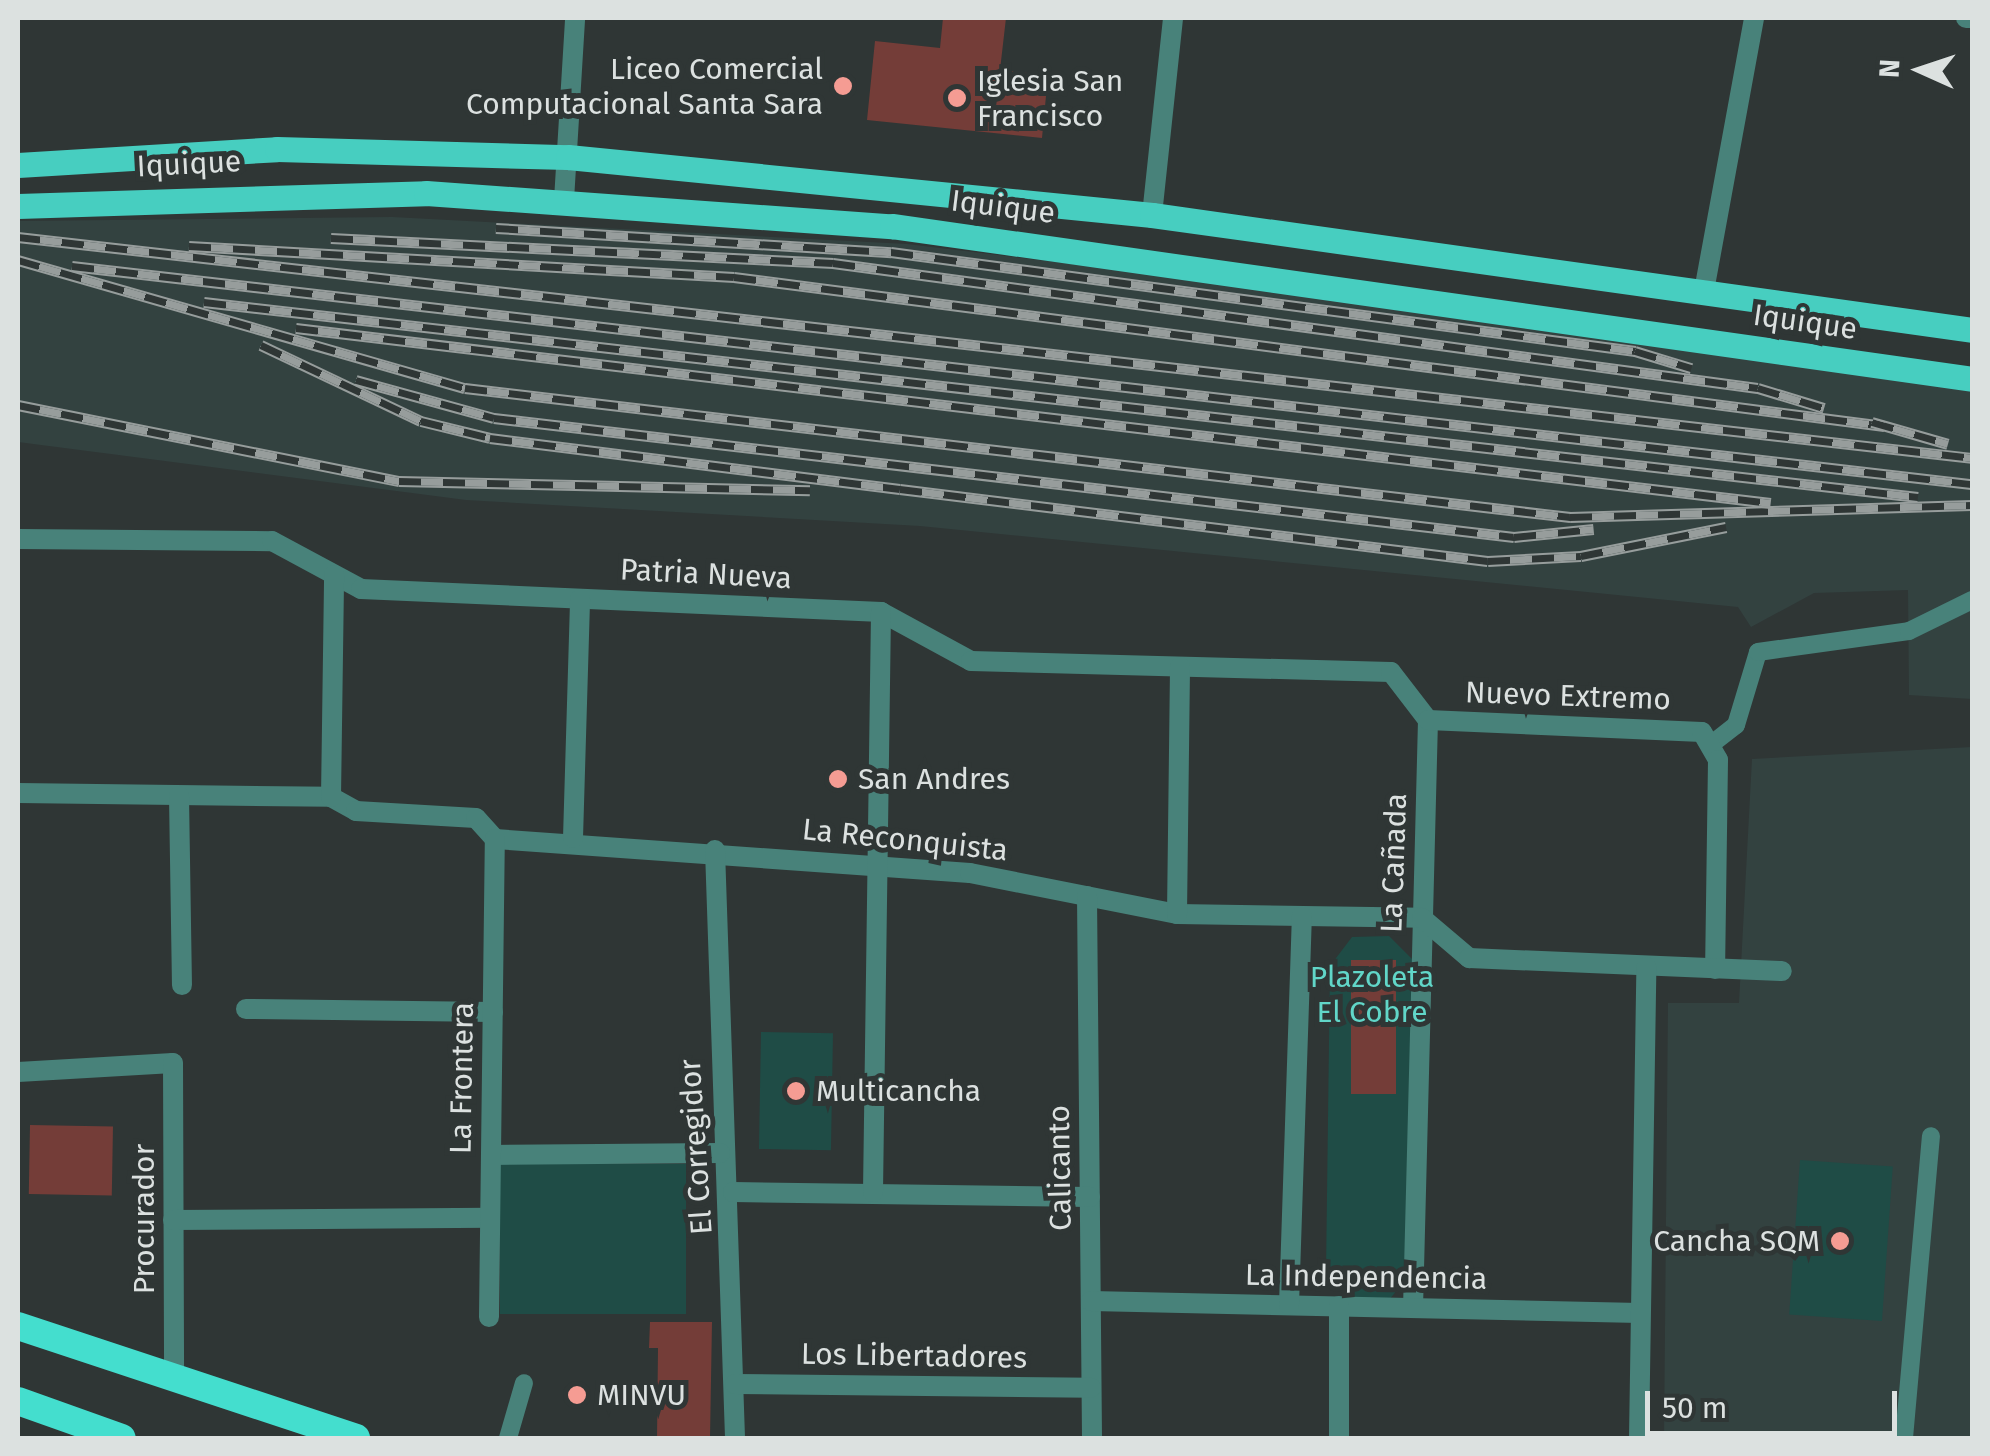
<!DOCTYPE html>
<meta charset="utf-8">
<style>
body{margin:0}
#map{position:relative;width:1990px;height:1456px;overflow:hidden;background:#2f3635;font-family:"Fira Sans",sans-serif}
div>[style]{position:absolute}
.built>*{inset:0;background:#334240}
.green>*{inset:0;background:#1f4c46;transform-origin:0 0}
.building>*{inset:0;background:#743d38;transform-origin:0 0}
.service>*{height:18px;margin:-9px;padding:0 9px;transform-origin:9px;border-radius:9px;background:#48827a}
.minor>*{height:20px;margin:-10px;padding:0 10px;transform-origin:10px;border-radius:10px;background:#48827a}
.primary>*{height:25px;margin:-12.5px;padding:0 12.5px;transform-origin:12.5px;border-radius:12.5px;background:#47cec0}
.trunk>*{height:28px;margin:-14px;padding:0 14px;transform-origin:14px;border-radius:14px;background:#44dece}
.rail>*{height:11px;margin-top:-5.5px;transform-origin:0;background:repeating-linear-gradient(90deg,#2f3635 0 22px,#979d9c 0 44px);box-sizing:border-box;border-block:2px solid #979d9c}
.dots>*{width:28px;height:28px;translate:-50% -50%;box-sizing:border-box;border:5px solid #2f3635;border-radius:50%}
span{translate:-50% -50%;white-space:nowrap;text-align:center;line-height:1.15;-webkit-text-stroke:10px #2f3635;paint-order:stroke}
.poi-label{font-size:30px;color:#dce1e0}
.right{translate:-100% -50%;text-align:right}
.left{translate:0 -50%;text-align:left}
.street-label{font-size:30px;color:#dce1e0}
.park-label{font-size:30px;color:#61d6c8}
.frame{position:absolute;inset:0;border:20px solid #dce1e0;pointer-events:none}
.north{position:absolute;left:1870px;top:20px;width:100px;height:100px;-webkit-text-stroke:8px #2f3635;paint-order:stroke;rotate:273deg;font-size:28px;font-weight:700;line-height:40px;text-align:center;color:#dce1e0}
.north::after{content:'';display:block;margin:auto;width:35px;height:45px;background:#dce1e0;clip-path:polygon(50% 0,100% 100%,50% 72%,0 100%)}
.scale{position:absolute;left:1645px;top:1391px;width:252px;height:45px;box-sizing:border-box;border:5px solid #dce1e0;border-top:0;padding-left:12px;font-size:30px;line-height:35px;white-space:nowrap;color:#dce1e0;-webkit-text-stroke:8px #2f3635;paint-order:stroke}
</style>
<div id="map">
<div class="built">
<div style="clip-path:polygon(392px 217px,907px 244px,1395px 303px,1972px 390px,1972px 699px,1909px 695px,1908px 590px,1814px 593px,1751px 627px,1738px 607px,920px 526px,466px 500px,18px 442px,18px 221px)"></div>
<div style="clip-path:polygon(1972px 747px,1972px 1438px,1664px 1438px,1668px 1003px,1739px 1003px,1752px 759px)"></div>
</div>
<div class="green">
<div style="clip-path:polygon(1389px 936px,1415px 962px,1411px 1273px,1389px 1300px,1350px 1299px,1326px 1271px,1330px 966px,1352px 937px)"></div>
<div style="left:761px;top:1032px;width:72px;height:117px;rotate:1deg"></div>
<div style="left:1800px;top:1160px;width:93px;height:155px;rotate:4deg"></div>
<div style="left:500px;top:1164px;width:186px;height:150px"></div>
</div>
<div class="building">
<div style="clip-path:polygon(943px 18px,1006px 18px,1000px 70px,1048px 75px,1042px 138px,867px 120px,875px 41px,940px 48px)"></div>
<div style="left:1351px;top:960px;width:45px;height:134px"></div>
<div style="left:30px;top:1125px;width:83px;height:69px;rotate:1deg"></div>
<div style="clip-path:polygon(650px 1322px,712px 1322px,710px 1438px,657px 1438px,658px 1348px,649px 1348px)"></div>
</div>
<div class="service">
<div style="left:1713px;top:743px;width:29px;rotate:-38deg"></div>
<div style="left:1736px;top:725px;width:76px;rotate:-73.2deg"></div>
<div style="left:1758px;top:652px;width:152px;rotate:-7.9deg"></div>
<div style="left:1909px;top:631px;width:70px;rotate:-26.2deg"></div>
<div style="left:508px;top:1438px;width:57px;rotate:-73.8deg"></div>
<div style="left:1904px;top:1438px;width:303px;rotate:-84.9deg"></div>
</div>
<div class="minor">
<div style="left:1966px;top:18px;width:6px"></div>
<div style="left:564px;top:200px;width:182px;rotate:-86.5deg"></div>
<div style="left:1152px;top:215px;width:198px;rotate:-83.9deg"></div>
<div style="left:1704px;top:291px;width:278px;rotate:-79.6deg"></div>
<div style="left:18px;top:539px;width:254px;rotate:0.5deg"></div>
<div style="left:272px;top:541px;width:101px;rotate:28.3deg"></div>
<div style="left:361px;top:589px;width:521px;rotate:2.53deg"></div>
<div style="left:881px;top:612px;width:102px;rotate:28.6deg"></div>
<div style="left:971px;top:661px;width:420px;rotate:1.5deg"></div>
<div style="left:1391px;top:672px;width:61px;rotate:52.4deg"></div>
<div style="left:1428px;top:720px;width:588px;rotate:91.46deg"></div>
<div style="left:1428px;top:720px;width:274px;rotate:2.5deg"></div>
<div style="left:1702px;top:732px;width:32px;rotate:60deg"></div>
<div style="left:1718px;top:760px;width:209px;rotate:90.8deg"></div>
<div style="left:18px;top:793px;width:313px;rotate:0.7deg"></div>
<div style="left:331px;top:797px;width:29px;rotate:29deg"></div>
<div style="left:356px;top:811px;width:120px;rotate:3.3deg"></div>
<div style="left:476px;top:818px;width:28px;rotate:48deg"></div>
<div style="left:495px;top:839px;width:476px;rotate:4.1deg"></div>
<div style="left:970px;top:873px;width:211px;rotate:11.2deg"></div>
<div style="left:1177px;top:914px;width:245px;rotate:0.9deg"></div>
<div style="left:1422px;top:918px;width:62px;rotate:40.4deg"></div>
<div style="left:1469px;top:958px;width:313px;rotate:2.4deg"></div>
<div style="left:179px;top:796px;width:189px;rotate:89.1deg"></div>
<div style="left:331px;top:797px;width:222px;rotate:-89.2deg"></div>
<div style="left:573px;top:838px;width:239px;rotate:-88.3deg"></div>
<div style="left:715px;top:850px;width:588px;rotate:88.05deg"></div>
<div style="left:1087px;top:896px;width:542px;rotate:89.47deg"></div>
<div style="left:1177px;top:914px;width:247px;rotate:-89.3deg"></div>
<div style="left:246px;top:1009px;width:247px;rotate:0.7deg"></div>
<div style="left:18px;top:1072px;width:155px;rotate:-3.3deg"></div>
<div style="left:173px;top:1063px;width:311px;rotate:89.8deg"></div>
<div style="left:491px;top:1155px;width:229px;rotate:-0.5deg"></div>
<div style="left:733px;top:1192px;width:357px;rotate:0.8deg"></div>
<div style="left:873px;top:1192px;width:580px;rotate:-89.21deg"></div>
<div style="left:173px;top:1220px;width:317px;rotate:-0.4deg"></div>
<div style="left:1091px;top:1301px;width:549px;rotate:1.25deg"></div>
<div style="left:1289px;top:1305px;width:389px;rotate:-88.1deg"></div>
<div style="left:489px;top:1317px;width:478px;rotate:-89.3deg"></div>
<div style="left:735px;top:1384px;width:356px;rotate:0.6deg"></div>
<div style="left:1339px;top:1438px;width:132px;rotate:-90deg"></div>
<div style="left:1639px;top:1438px;width:471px;rotate:-89.1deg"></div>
</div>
<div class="primary">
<div style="left:18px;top:165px;width:259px;rotate:-3.5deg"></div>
<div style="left:277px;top:149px;width:291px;rotate:1.6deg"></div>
<div style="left:568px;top:157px;width:587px;rotate:5.67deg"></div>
<div style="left:1152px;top:215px;width:828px;rotate:7.98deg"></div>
<div style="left:18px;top:206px;width:408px;rotate:-1.8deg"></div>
<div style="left:426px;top:193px;width:467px;rotate:4.1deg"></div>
<div style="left:892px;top:226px;width:1091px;rotate:8.06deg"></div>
</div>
<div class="trunk">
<div style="left:18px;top:1326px;width:356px;rotate:18.3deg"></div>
<div style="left:18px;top:1401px;width:110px;rotate:19.6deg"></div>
</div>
<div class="rail">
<div style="left:496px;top:228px;width:396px;rotate:3.5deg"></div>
<div style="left:891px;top:252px;width:751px;rotate:7.58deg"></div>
<div style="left:1635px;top:351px;width:59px;rotate:16.9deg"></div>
<div style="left:18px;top:237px;width:1966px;rotate:6.45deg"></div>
<div style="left:331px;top:238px;width:503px;rotate:2.85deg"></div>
<div style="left:833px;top:263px;width:933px;rotate:7.7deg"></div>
<div style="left:1758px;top:388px;width:69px;rotate:16.9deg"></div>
<div style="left:189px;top:246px;width:546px;rotate:3.26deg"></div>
<div style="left:734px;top:277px;width:1160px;rotate:7.38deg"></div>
<div style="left:18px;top:260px;width:465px;rotate:16deg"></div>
<div style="left:465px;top:388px;width:1113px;rotate:6.66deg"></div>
<div style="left:1570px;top:517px;width:402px;rotate:-1.7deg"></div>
<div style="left:72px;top:266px;width:1912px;rotate:6.55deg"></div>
<div style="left:204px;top:302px;width:1725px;rotate:6.49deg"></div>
<div style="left:296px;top:328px;width:1485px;rotate:6.77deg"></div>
<div style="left:261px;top:345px;width:177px;rotate:25.4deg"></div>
<div style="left:421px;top:421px;width:71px;rotate:13.8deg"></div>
<div style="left:490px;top:438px;width:413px;rotate:7.1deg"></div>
<div style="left:900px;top:489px;width:592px;rotate:6.98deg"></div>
<div style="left:1488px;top:561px;width:93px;rotate:-3.1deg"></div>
<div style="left:1581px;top:556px;width:148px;rotate:-11.3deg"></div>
<div style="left:356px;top:380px;width:143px;rotate:15.4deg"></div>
<div style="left:494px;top:418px;width:1027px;rotate:6.65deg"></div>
<div style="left:1514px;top:537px;width:80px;rotate:-5.7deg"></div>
<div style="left:18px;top:405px;width:389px;rotate:11.3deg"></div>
<div style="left:399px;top:481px;width:411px;rotate:1.3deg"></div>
<div style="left:1872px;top:422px;width:79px;rotate:16.1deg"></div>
</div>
<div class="dots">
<div style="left:843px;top:86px;background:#f59c93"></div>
<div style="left:957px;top:98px;background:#f59c93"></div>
<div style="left:838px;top:779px;background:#f59c93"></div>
<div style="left:796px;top:1091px;background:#f59c93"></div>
<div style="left:1840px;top:1241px;background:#f59c93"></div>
<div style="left:577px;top:1395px;background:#f59c93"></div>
</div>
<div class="poi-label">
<span class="right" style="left:823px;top:86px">Liceo Comercial<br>Computacional Santa Sara</span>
<span class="left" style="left:977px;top:98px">Iglesia San<br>Francisco</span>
<span class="left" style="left:858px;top:779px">San Andres</span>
<span class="left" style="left:816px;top:1091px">Multicancha</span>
<span class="right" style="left:1820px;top:1241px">Cancha SQM</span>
<span class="left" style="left:597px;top:1395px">MINVU</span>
</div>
<div class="street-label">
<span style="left:189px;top:164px;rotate:-3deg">Iquique</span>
<span style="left:1003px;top:207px;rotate:7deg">Iquique</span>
<span style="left:1805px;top:322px;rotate:8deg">Iquique</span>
<span style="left:706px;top:574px;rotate:3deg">Patria Nueva</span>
<span style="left:1568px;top:696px;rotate:2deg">Nuevo Extremo</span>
<span style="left:905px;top:840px;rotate:6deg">La Reconquista</span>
<span style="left:1394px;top:863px;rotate:-88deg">La Cañada</span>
<span style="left:462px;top:1078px;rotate:-89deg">La Frontera</span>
<span style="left:696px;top:1147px;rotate:-94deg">El Corregidor</span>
<span style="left:1060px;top:1168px;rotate:-91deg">Calicanto</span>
<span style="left:144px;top:1219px;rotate:-90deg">Procurador</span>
<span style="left:1366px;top:1277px;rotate:1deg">La Independencia</span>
<span style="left:914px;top:1356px;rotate:1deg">Los Libertadores</span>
</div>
<div class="park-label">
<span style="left:1372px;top:994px">Plazoleta<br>El Cobre</span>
</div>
<div class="frame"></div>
<div class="north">N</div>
<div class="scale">50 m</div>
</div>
